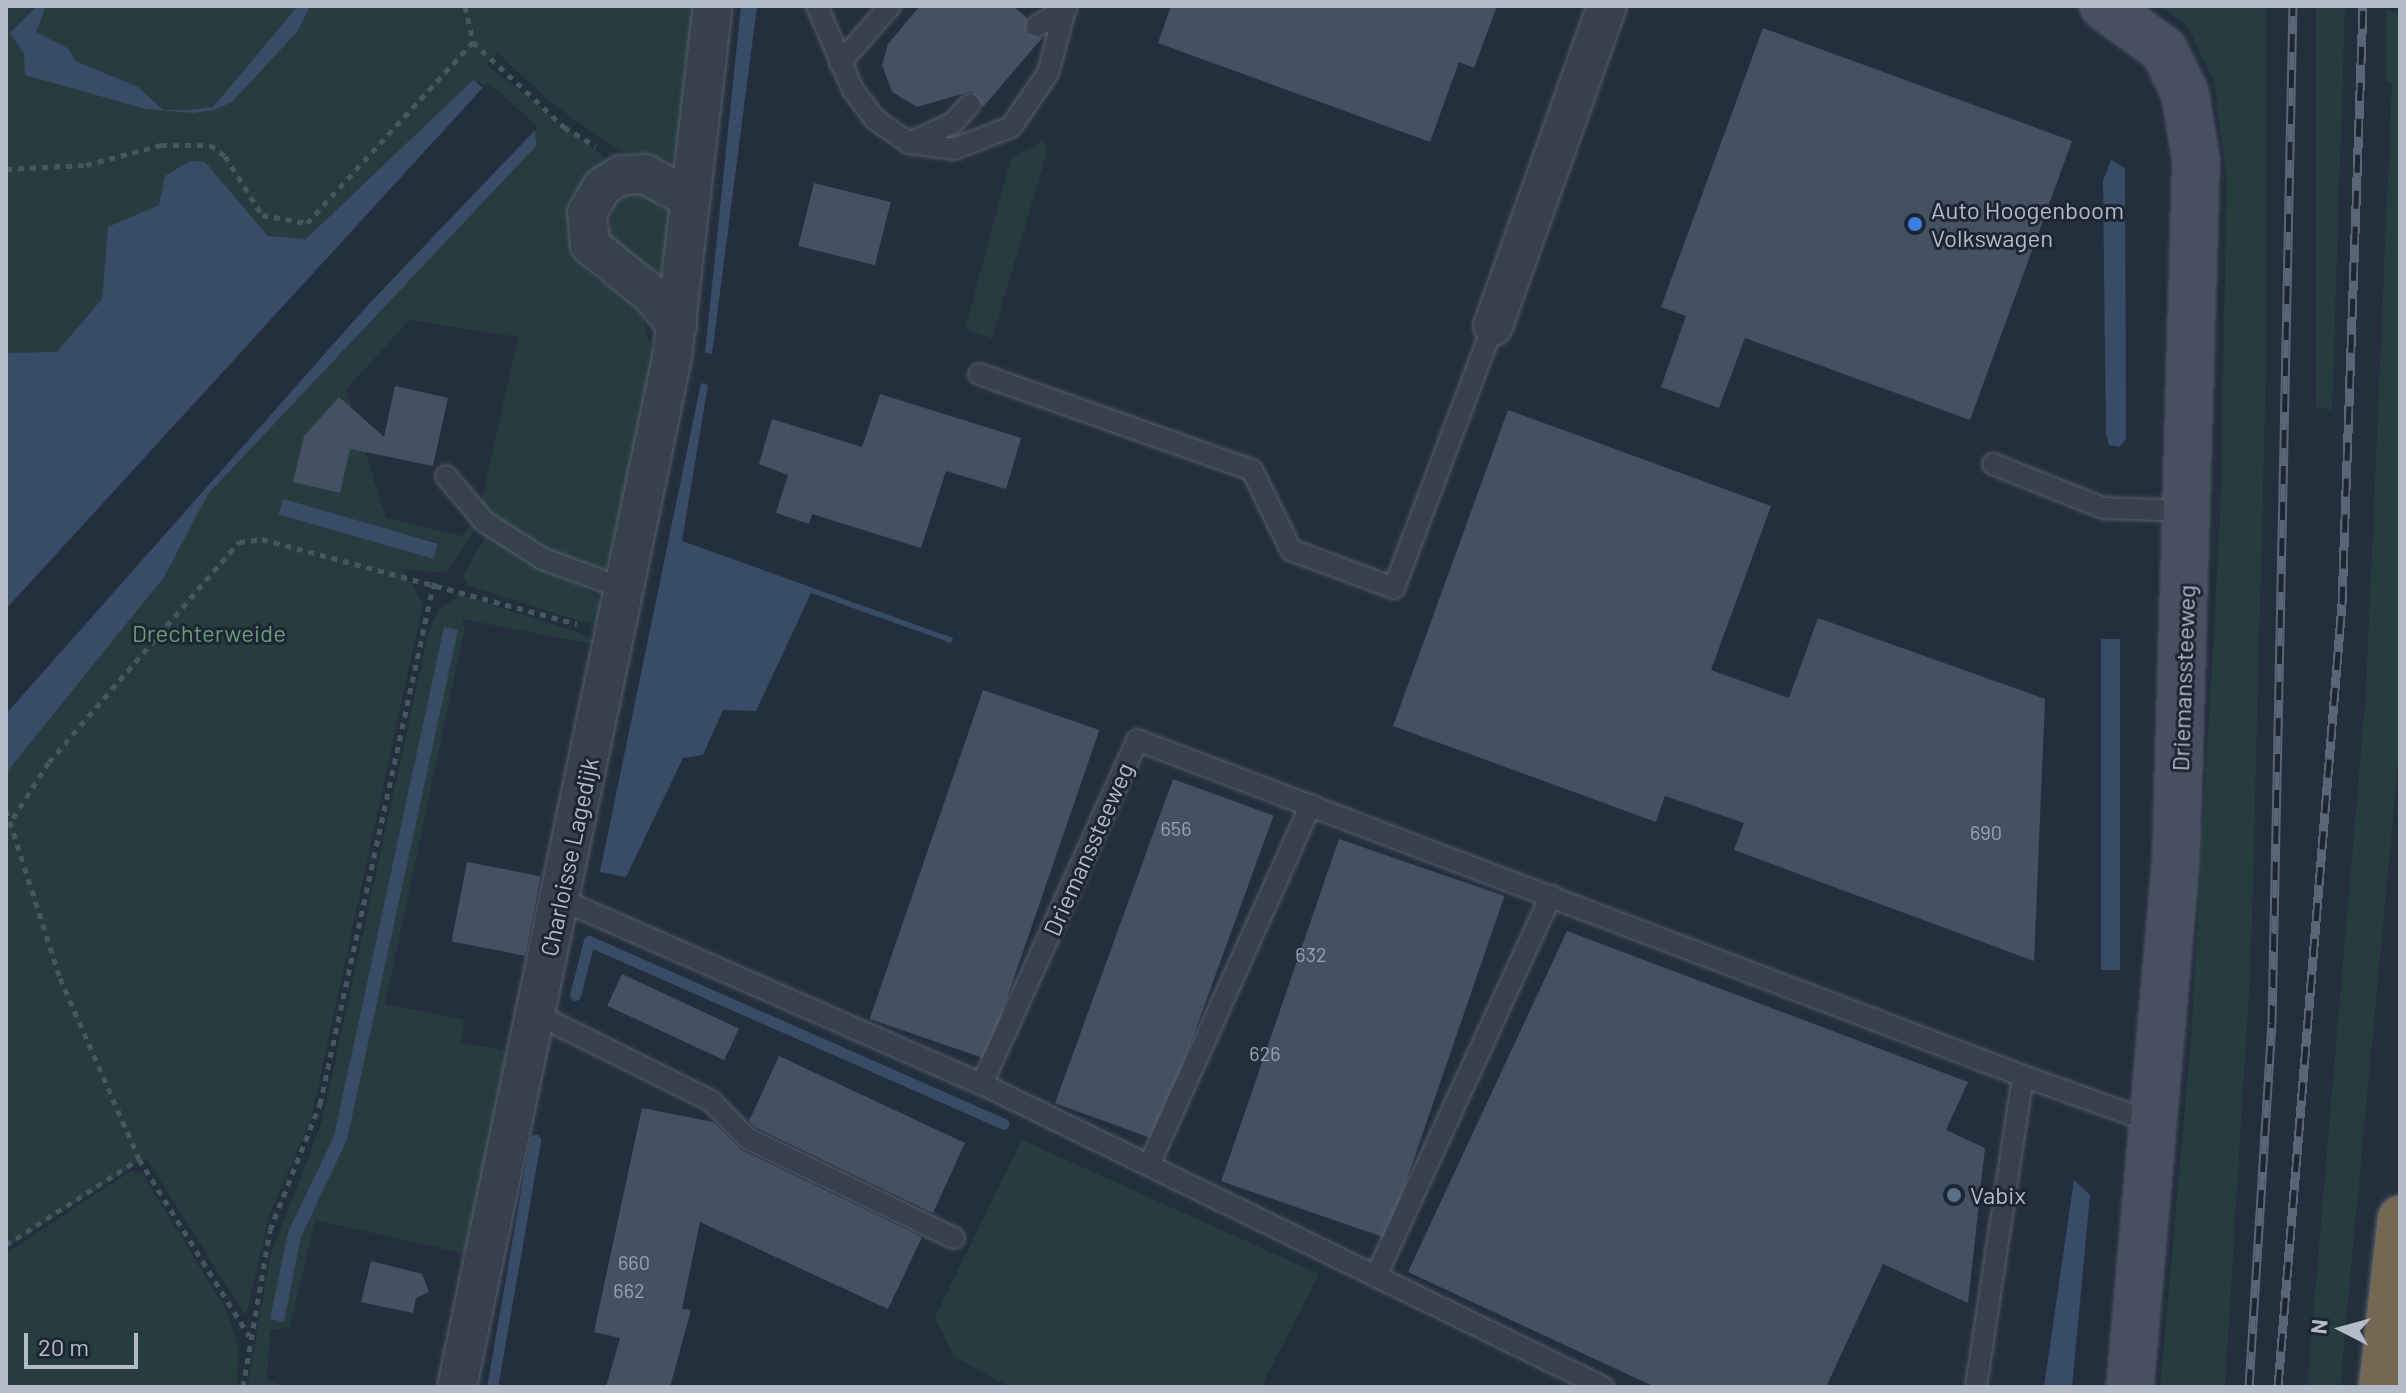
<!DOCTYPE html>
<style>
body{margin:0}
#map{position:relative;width:2406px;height:1393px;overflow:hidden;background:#242f3e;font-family:Barlow,sans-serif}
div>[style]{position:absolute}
.green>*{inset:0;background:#263c3f}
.water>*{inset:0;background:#394c67;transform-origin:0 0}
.pier>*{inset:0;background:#242f3e}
.stream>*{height:11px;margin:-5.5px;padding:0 5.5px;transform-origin:5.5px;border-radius:5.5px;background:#394c67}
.building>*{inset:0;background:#455162;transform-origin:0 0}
.path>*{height:5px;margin-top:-2.5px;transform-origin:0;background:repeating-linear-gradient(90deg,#44595c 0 6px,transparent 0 12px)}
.roads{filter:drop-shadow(0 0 2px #565f6c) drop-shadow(0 0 2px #565f6c)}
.lane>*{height:20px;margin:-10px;padding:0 10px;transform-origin:10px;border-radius:10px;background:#38414e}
.street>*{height:38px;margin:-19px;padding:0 19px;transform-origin:19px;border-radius:19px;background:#38414e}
.secondary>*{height:44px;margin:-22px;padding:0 22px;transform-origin:22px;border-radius:22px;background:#465061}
.highway>*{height:44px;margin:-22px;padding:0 22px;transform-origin:22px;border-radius:22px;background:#746855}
.rail>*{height:9px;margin-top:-4.5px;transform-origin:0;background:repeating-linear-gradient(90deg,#1d2633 0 18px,#5a6575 0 36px);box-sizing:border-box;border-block:2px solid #5a6575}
.dots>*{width:22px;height:22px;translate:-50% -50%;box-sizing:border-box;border:4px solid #1d2633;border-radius:50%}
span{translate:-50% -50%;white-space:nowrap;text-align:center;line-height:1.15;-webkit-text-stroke:6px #1d2633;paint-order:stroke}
.number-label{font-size:20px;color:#98a1af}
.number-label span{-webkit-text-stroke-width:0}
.poi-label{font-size:24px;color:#b4bcc9}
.left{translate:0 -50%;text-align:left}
.park-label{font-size:24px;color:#6b9a76}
.street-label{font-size:24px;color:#b4bcc9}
.frame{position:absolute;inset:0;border:8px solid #b4bcc9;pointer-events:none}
.north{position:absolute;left:2302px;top:1289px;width:80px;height:80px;-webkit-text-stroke:6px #1d2633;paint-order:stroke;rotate:276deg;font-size:22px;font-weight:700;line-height:32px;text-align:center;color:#b4bcc9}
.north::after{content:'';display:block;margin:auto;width:28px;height:36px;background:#b4bcc9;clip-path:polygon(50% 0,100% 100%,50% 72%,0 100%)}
.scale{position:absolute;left:24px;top:1333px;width:114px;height:36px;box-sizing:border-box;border:4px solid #b4bcc9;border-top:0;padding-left:10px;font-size:24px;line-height:28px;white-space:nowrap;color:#b4bcc9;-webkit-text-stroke:6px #1d2633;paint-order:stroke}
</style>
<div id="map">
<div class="green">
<div style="clip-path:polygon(evenodd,6px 6px,696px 6px,677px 162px,619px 150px,554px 105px,498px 53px,487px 65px,608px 160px,575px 194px,569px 236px,589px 273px,640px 310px,654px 358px,613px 565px,597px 570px,546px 550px,480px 508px,518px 337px,409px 320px,346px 390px,386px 518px,461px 536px,472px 524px,477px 527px,446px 573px,402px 569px,423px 603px,418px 625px,311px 1119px,269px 1215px,246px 1316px,146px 1158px,6px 1248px,6px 6px,478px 81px,535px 129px,336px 355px,478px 81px,6px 6px,389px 530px,437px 542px,434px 555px,394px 545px,389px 530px)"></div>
<div style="clip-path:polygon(2161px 6px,2266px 6px,2266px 370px,2251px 957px,2225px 1387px,2160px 1387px,2191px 1041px,2220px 521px,2227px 179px,2214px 82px,2188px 27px)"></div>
<div style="clip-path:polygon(2316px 6px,2345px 6px,2332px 410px,2316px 407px)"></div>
<div style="clip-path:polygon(2386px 9px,2400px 14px,2398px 764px,2340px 1387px,2307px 1387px,2366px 692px,2392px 83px,2386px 82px)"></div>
<div style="clip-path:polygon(1044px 140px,1047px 152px,992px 338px,965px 329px,1011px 159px)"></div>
<div style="clip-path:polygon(630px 193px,644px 193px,669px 214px,662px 275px,621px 249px,609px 233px,613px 206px)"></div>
<div style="clip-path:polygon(487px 535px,588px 590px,605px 605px,602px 619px,589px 624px,467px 585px,463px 574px)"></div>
<div style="clip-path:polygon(evenodd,461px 595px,586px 635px,597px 645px,461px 619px,465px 627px,385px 1004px,464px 1020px,461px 1042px,512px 1052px,471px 1255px,315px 1220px,290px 1327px,270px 1330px,267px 1380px,286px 1387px,248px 1387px,270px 1256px,322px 1122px,428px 635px,438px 609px,461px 595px,457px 630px,347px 1140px,301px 1237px,284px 1321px,271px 1319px,288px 1232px,334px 1136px,457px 630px)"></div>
<div style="clip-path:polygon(1022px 1140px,1319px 1274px,1261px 1387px,1010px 1387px,954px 1357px,935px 1317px)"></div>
<div style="clip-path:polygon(131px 1171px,142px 1173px,226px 1310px,238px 1344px,237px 1387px,6px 1387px,6px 1254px)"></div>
</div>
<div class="water">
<div style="clip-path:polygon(37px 6px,46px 6px,36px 32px,69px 49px,75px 61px,138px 87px,163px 110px,189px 110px,213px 107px,298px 6px,310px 6px,297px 32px,232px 102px,214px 110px,193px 113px,146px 109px,25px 75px,24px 54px,10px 33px)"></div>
<div style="clip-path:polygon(741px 6px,757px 6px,712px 354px,705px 353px)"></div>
<div style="clip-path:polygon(473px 80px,535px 129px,536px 146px,208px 494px,164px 577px,6px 773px,6px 353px,57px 352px,102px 299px,108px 227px,159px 205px,165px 176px,190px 161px,205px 162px,268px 236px,306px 239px)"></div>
<div style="clip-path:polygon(2111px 160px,2125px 168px,2126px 439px,2119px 447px,2109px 445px,2106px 434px,2103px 181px)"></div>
<div style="clip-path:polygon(701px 383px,708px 385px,682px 541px,953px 638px,951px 643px,811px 593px,756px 711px,723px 710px,703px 755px,683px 758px,626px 877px,600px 872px)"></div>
<div style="left:283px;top:499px;width:161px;height:16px;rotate:16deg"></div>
<div style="clip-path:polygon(444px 627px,458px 630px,347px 1140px,301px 1237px,284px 1322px,270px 1319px,288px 1232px,334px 1136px)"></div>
<div style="left:2101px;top:639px;width:19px;height:331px"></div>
<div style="clip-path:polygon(2074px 1180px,2090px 1195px,2072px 1387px,2044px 1387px)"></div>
</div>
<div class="pier">
<div style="clip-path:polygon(488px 82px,538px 127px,367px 306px,6px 714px,6px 609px)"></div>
</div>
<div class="stream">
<div style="left:575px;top:995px;width:56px;rotate:-75.5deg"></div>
<div style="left:589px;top:941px;width:453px;rotate:23.8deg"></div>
<div style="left:492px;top:1387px;width:251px;rotate:-80.1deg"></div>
</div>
<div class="building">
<div style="clip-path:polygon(920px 6px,1013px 6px,1027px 18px,1026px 33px,1042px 38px,983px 107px,972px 91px,917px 107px,892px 92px,882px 65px,888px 44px)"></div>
<div style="clip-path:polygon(1171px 6px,1497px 6px,1474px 68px,1459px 62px,1430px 142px,1158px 43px)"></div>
<div style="clip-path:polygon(1763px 28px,2072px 141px,1970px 420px,1745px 338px,1719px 408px,1661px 387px,1686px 316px,1661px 307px)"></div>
<div style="left:814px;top:183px;width:79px;height:65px;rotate:14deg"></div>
<div style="clip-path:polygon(395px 386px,448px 398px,433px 466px,350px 449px,340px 493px,293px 482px,304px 436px,339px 397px,384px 437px)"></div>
<div style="clip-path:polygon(880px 394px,1021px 438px,1006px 489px,946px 471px,921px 548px,812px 514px,809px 524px,776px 513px,788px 475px,759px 464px,772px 419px,862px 447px)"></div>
<div style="clip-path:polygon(1508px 410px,1771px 506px,1711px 670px,1789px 698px,1818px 618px,2045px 699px,2034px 961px,1734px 850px,1744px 823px,1665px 796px,1656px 822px,1393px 726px)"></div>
<div style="left:983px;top:690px;width:123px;height:348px;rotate:19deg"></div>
<div style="left:1173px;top:779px;width:107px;height:345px;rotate:20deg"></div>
<div style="left:1339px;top:839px;width:175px;height:362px;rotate:19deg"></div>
<div style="left:467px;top:862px;width:75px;height:81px;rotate:11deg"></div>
<div style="clip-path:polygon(1567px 931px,1968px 1082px,1946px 1130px,1985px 1148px,1968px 1303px,1883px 1264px,1826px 1387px,1655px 1387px,1408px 1272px)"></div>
<div style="left:622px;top:974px;width:129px;height:35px;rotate:25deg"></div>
<div style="clip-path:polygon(779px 1056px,965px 1143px,933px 1213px,755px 1127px,749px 1121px)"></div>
<div style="clip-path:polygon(642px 1108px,713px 1122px,741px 1150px,922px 1237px,888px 1309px,700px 1222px,682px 1309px,691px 1310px,670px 1387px,606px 1387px,620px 1338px,594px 1332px)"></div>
<div style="clip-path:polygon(371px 1261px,422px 1274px,429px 1292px,416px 1298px,413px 1313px,361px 1302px)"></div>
</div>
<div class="path">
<div style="left:465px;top:6px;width:37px;rotate:77deg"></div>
<div style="left:473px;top:42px;width:125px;rotate:43deg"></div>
<div style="left:564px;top:127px;width:37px;rotate:31deg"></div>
<div style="left:6px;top:169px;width:80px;rotate:-2.9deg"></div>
<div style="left:86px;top:165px;width:78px;rotate:-14.9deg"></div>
<div style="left:161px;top:145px;width:49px"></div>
<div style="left:210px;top:145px;width:19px;rotate:36deg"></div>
<div style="left:225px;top:156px;width:70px;rotate:57.9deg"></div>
<div style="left:262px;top:215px;width:46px;rotate:10.1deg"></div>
<div style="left:307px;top:223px;width:246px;rotate:-47.5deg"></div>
<div style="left:6px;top:810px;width:176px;rotate:72.2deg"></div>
<div style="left:60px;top:978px;width:197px;rotate:66.4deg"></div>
<div style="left:139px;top:1159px;width:208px;rotate:58.1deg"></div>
<div style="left:13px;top:818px;width:67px;rotate:-57.3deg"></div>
<div style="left:49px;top:762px;width:291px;rotate:-49.2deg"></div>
<div style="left:239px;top:542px;width:23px;rotate:-7deg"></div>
<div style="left:262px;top:539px;width:326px;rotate:15.1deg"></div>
<div style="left:6px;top:1245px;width:158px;rotate:-32.9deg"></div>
<div style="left:243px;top:1387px;width:159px;rotate:-80.2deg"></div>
<div style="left:270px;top:1230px;width:136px;rotate:-68.4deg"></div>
<div style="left:320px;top:1104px;width:534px;rotate:-77.68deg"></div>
</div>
<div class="roads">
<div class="lane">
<div style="left:817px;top:6px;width:91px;rotate:66.8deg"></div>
<div style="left:853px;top:90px;width:38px;rotate:53deg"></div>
<div style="left:876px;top:120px;width:40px;rotate:34.9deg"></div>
<div style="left:909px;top:143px;width:45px;rotate:7.6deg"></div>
<div style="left:954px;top:149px;width:61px;rotate:-21.1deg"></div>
<div style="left:1011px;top:127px;width:65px;rotate:-55.6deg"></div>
<div style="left:1048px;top:73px;width:69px;rotate:-75deg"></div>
<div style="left:1037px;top:26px;width:34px;rotate:-30deg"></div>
<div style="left:840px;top:63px;width:76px;rotate:-48.7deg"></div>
<div style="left:909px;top:143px;width:48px;rotate:-24.4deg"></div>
<div style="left:953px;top:123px;width:25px;rotate:-48deg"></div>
<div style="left:979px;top:374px;width:289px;rotate:19.4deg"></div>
<div style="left:1252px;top:470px;width:89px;rotate:64deg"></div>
<div style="left:1291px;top:550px;width:110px;rotate:20.3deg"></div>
<div style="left:1394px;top:588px;width:280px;rotate:-69.3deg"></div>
<div style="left:1993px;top:464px;width:118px;rotate:21.8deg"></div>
<div style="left:2103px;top:508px;width:85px;rotate:2deg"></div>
<div style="left:446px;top:476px;width:60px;rotate:49.7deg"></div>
<div style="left:485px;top:522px;width:69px;rotate:32.5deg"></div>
<div style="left:543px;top:559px;width:87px;rotate:20.1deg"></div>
<div style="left:562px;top:900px;width:459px;rotate:23.7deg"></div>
<div style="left:982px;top:1084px;width:691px;rotate:26.01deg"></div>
<div style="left:536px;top:1014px;width:195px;rotate:26.4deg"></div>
<div style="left:711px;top:1101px;width:52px;rotate:45.8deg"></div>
<div style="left:747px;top:1138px;width:230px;rotate:25.8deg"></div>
<div style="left:2023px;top:1076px;width:140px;rotate:19.6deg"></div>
<div style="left:982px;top:1084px;width:377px;rotate:-65.7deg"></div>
<div style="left:1137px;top:740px;width:948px;rotate:20.77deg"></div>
<div style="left:2023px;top:1076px;width:315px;rotate:98.6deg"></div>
<div style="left:1149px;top:1165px;width:395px;rotate:-65.8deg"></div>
<div style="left:1376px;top:1276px;width:419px;rotate:-65.3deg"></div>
</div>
<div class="street">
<div style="left:677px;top:326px;width:40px;rotate:-129deg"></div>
<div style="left:652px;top:295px;width:80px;rotate:-141.1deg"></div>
<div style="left:590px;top:245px;width:32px;rotate:-95deg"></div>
<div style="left:587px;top:213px;width:30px;rotate:-60deg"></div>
<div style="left:602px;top:187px;width:22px;rotate:-32deg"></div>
<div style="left:621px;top:175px;width:24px;rotate:-2deg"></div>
<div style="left:645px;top:174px;width:52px;rotate:28.5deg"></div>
<div style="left:1493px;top:326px;width:340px;rotate:-70.4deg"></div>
<div style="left:457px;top:1387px;width:1051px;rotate:-78.2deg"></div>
<div style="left:672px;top:358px;width:354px;rotate:-83.4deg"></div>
</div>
<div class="secondary">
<div style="left:2103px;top:6px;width:75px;rotate:35.8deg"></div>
<div style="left:2164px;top:50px;width:48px;rotate:64deg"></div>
<div style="left:2185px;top:93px;width:69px;rotate:80.8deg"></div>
<div style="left:2196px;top:161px;width:697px;rotate:91.64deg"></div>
<div style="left:2176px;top:858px;width:531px;rotate:94.97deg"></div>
</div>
<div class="highway">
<div style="left:2381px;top:1387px;width:170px;rotate:-83.6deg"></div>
</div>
</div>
<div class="rail">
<div style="left:2249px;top:1387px;width:365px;rotate:-86.4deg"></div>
<div style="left:2272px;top:1023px;width:1017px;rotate:-88.82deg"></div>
<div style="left:2278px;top:1387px;width:786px;rotate:-85.33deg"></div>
<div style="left:2342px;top:604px;width:598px;rotate:-87.99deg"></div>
</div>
<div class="dots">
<div style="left:1915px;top:224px;background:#3f7fe0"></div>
<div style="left:1954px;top:1195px;background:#5c6f8a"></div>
</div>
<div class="number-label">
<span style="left:1176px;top:828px">656</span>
<span style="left:1986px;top:832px">690</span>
<span style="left:1311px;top:954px">632</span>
<span style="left:1265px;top:1053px">626</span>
<span style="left:634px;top:1262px">660</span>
<span style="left:629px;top:1290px">662</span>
</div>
<div class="poi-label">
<span class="left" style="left:1931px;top:224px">Auto Hoogenboom<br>Volkswagen</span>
<span class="left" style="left:1970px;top:1195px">Vabix</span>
</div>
<div class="park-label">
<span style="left:209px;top:633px">Drechterweide</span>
</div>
<div class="street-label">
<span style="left:2183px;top:678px;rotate:-88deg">Driemanssteeweg</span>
<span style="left:1088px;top:849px;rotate:-66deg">Driemanssteeweg</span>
<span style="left:569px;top:857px;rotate:-78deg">Charloisse Lagedijk</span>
</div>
<div class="frame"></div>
<div class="north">N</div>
<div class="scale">20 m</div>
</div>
